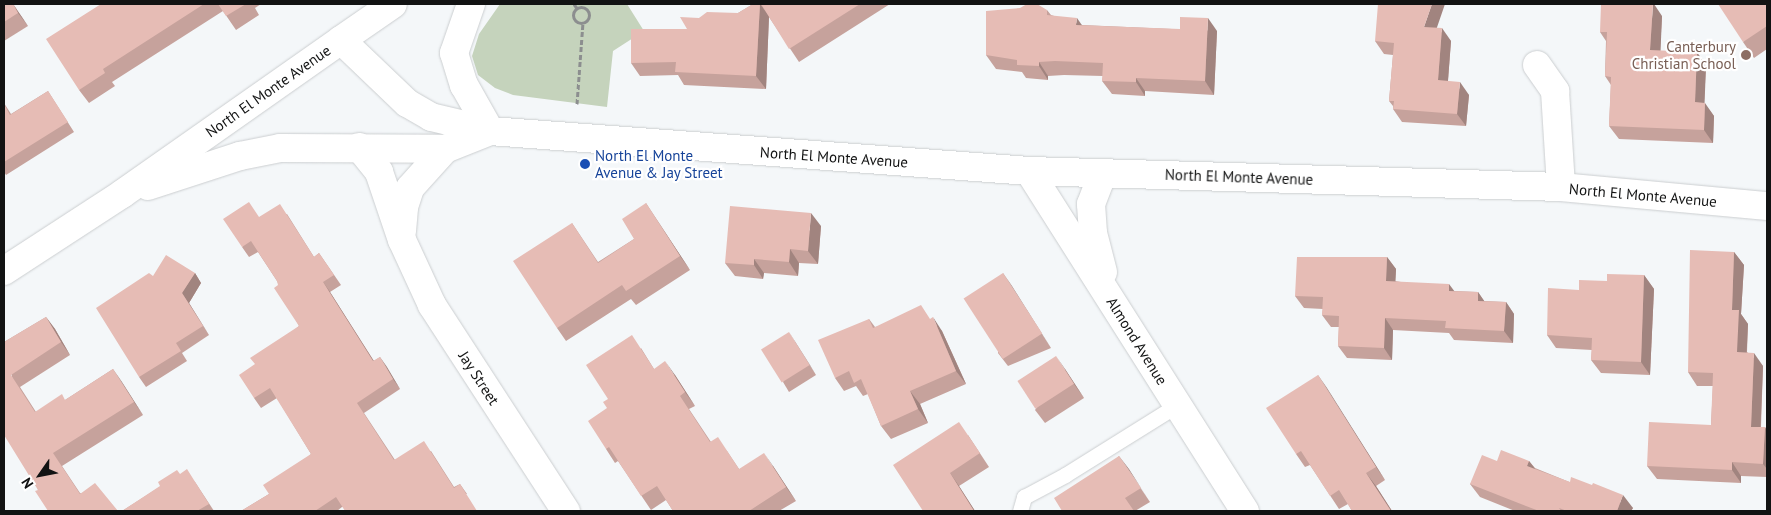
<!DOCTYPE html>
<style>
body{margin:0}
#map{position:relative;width:1771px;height:515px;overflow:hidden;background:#f4f7f9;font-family:"PT Sans",sans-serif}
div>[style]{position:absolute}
.green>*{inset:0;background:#c5d3bc}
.path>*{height:3px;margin-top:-1.5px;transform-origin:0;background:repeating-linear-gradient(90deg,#8c8e8f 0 5px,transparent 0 7.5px)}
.path>.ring{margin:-1.5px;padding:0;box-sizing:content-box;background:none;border:3px solid #8c8e8f;border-radius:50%}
.roads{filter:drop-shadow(0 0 1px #cbced0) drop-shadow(0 0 1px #cbced0)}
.service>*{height:15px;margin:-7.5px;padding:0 7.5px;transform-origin:7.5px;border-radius:7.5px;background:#fff}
.minor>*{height:28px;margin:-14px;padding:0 14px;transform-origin:14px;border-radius:14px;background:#fff}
.tertiary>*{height:28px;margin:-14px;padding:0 14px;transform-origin:14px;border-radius:14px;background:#fff}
.secondary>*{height:28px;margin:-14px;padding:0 14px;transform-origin:14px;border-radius:14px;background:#fff}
.wall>*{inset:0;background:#c6a29c}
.shaded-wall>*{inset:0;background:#a1847f}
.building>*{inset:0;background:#e6bcb5;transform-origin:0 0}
.dots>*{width:14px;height:14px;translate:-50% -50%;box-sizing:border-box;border:2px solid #fff;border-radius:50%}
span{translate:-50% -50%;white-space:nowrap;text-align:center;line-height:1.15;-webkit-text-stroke:4.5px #fff;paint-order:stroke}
.education-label{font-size:15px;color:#785e54}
.right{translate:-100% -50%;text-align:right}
.street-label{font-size:15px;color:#121313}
.transit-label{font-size:15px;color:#164399}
.left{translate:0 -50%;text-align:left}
.frame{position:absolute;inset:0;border:5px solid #121313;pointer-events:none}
.north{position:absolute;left:15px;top:450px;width:50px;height:50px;-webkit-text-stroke:4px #fff;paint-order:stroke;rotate:237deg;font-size:14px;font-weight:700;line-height:20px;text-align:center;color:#121313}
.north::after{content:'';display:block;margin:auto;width:18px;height:22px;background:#121313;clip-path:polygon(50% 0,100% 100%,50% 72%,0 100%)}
</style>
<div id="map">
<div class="green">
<div style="clip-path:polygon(500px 4px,627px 4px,644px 31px,613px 51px,607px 107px,513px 95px,495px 88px,478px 75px,472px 56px,479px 34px)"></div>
</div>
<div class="path">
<div style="left:574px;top:4px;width:5px;rotate:53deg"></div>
<div class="ring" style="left:573px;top:7px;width:13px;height:13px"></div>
<div style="left:577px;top:104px;width:81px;rotate:-85.8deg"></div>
</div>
<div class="roads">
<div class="service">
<div style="left:1020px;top:511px;width:15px;rotate:-74deg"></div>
<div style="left:1024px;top:497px;width:47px;rotate:-28.2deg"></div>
<div style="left:1065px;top:475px;width:132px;rotate:-32deg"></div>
</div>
<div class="minor">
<div style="left:1537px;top:65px;width:32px;rotate:55deg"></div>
<div style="left:1555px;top:91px;width:96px;rotate:86.4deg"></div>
<div style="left:359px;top:147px;width:32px;rotate:51deg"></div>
<div style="left:379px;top:172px;width:72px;rotate:71.3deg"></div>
<div style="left:402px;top:240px;width:72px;rotate:65.2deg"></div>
<div style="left:432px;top:305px;width:246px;rotate:57deg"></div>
<div style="left:402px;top:231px;width:24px;rotate:-85deg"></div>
<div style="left:404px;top:207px;width:20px;rotate:-72deg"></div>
<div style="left:410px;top:188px;width:52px;rotate:-48.1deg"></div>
</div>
<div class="tertiary">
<div style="left:341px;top:40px;width:63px;rotate:-34.7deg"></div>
<div style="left:1029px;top:171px;width:403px;rotate:57.6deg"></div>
<div style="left:1103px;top:272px;width:40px;rotate:-104.4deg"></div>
<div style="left:1093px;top:233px;width:29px;rotate:-94deg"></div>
<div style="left:1091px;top:204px;width:33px;rotate:-69deg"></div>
</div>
<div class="secondary">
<div style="left:471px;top:4px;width:52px;rotate:109.1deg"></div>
<div style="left:454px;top:53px;width:34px;rotate:73deg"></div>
<div style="left:464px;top:85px;width:53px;rotate:60.5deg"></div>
<div style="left:148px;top:186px;width:97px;rotate:-18.1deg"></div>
<div style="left:240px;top:156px;width:41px;rotate:-11.3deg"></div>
<div style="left:280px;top:148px;width:165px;rotate:0.3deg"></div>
<div style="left:445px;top:149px;width:48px;rotate:-21.8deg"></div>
<div style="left:4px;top:271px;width:141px;rotate:-33.1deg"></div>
<div style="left:122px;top:194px;width:268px;rotate:-35.1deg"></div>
<div style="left:341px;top:40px;width:91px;rotate:43.7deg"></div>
<div style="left:407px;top:103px;width:28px;rotate:30deg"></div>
<div style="left:431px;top:117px;width:61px;rotate:13.3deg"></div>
<div style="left:490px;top:131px;width:540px;rotate:4.24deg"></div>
<div style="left:1029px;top:171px;width:532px;rotate:1.72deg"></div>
<div style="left:1561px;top:187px;width:207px;rotate:5.3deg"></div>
</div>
</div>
<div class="wall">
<div style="clip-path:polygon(4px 4px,13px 4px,28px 26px,4px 41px)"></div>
<div style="clip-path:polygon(101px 4px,261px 4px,255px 8px,259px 15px,236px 30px,223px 11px,112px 82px,115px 86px,89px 103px,79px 90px)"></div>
<div style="clip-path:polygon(753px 4px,890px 4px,799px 62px,769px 17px,766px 89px,684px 85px,678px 75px,640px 76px,631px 63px,687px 29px,699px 18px,738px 13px)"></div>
<div style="clip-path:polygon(1767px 4px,1767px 49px,1754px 58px,1743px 42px)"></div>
<div style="clip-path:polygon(1047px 10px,1051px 15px,1082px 25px,1217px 31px,1214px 95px,1145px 91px,1145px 96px,1112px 94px,1102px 81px,1103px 76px,1064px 75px,1048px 76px,1048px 80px,1026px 78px,1022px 72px,996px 69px,986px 55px)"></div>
<div style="clip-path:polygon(1662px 16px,1660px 51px,1697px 52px,1706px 66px,1704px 103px,1714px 116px,1713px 143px,1619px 139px,1609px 126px,1611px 85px,1605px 76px,1606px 41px,1600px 32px)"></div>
<div style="clip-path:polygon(1437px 28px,1451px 41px,1448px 81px,1469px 95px,1466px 126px,1402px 122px,1393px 109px,1393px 106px,1389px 101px,1393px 55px,1384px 54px,1375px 41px)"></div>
<div style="clip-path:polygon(48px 91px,74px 132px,6px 175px,4px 172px,4px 103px,11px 114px)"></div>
<div style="clip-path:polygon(646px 203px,690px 270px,636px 305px,631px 299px,566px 341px,557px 328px,572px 223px,598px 262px,634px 239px)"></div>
<div style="clip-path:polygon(287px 214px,314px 257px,319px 253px,341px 285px,330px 292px,374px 361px,380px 357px,400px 389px,364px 413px,395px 460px,431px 451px,454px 487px,460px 484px,467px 494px,342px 507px,337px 511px,241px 511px,269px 494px,311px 454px,277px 398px,261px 408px,254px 398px,255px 364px,299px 326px,277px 281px,258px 252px,249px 257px,242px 247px,260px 217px)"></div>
<div style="clip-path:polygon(821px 226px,818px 264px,799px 263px,798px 276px,764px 273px,763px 279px,735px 276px,725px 263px)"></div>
<div style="clip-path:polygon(1734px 252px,1744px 265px,1741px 314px,1748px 324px,1747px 352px,1763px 366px,1761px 427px,1765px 427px,1767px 431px,1767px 477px,1741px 476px,1741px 483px,1657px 479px,1647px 466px,1711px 425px,1713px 386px,1697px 386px,1688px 372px)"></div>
<div style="clip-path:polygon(1387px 257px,1396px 269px,1395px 281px,1454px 291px,1478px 292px,1484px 301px,1506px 302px,1514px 314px,1513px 343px,1454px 340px,1449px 333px,1393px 330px,1392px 360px,1347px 358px,1338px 346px,1339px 327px,1331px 327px,1322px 315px,1323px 309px,1304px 308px,1295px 296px)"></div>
<div style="clip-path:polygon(195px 273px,201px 283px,189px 303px,209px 335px,182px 353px,187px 361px,146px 387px,139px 377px,153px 276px)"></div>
<div style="clip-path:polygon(1003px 273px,1051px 348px,1008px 366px,998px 353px)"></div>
<div style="clip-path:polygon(1644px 275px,1654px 289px,1650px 375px,1601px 373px,1591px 360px,1592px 350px,1556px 348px,1547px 335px,1579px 290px,1607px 281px)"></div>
<div style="clip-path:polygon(46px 317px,55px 329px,70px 355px,20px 387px,36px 412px,65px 400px,113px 369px,143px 415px,62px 466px,80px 493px,118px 511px,38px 490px,4px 342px)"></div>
<div style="clip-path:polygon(869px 319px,875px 327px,930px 319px,942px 331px,966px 384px,920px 404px,928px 423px,891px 439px,881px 426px,868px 394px,863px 396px,856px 386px,844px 391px,835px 378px)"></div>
<div style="clip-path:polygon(795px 342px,816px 375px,789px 392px,783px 382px)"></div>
<div style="clip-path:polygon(641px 348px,654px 369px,675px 375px,695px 406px,689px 409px,711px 442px,727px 451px,739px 469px,773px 466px,796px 501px,779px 511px,673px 511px,666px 500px,651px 510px,618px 461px,615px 463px,606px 449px,608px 399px)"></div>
<div style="clip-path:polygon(1065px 369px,1084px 398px,1045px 423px,1035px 410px)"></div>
<div style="clip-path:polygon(1318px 375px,1385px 480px,1376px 486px,1392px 511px,1352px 511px,1348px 504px,1339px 509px,1310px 465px,1305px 467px,1296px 454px)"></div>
<div style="clip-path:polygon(968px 435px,989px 467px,959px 486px,975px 511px,923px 511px)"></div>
<div style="clip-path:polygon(1119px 456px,1150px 502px,1135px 511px,1062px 511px)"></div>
<div style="clip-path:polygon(1497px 461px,1529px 461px,1535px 468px,1633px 508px,1631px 511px,1515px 511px,1480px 497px,1470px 484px)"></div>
<div style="clip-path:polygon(180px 474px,195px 482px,214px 511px,122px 511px)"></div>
</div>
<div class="shaded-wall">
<div style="clip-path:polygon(13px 4px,28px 26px,18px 13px)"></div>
<div style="clip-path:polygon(760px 4px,769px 16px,766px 89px,756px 76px)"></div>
<div style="clip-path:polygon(1432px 4px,1445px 4px,1433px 39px,1424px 27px)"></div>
<div style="clip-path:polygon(1653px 4px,1654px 4px,1662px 16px,1660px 63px,1650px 50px)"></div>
<div style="clip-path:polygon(1077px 18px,1086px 31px,1076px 25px)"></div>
<div style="clip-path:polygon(1208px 18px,1217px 31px,1214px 95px,1205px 81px)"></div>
<div style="clip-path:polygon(1442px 28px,1451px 41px,1447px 93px,1438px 80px)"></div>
<div style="clip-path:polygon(1697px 52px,1706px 66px,1704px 116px,1695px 102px)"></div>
<div style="clip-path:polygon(1039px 62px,1048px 76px,1048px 80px,1039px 66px)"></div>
<div style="clip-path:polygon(1136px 78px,1145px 91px,1145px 96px,1136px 82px)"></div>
<div style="clip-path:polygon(1460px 82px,1469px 95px,1466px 126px,1457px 114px)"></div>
<div style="clip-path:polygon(1705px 103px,1714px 116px,1713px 143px,1704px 130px)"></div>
<div style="clip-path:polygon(646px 203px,655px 217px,690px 270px,680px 256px)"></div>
<div style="clip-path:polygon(811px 213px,821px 226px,818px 264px,808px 251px)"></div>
<div style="clip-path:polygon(790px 249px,799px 263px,798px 276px,789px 262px)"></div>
<div style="clip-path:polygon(1734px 252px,1744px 265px,1741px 314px,1748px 324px,1746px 365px,1737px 352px,1732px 310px)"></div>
<div style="clip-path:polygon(1387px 257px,1396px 269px,1395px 293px,1386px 281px)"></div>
<div style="clip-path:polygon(754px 259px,764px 273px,763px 279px,754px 265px)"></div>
<div style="clip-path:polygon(195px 273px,201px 283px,189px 303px,209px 335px,182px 293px)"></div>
<div style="clip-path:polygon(1003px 273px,1012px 286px,1051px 348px,1042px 334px)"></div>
<div style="clip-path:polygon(1644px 275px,1654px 289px,1650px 375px,1641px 362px)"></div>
<div style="clip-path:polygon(323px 282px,330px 292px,380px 371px,373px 361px)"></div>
<div style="clip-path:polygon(1449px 284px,1458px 296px,1449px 291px)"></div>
<div style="clip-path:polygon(1478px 292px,1487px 305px,1478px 301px)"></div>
<div style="clip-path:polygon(1506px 302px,1514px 314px,1513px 343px,1504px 331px)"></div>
<div style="clip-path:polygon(46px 317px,55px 329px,70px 355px,61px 342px)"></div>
<div style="clip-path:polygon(933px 317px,942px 331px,966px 384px,956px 371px)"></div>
<div style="clip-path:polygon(1385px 318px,1393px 330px,1392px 360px,1384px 348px)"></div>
<div style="clip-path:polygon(789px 332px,795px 342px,816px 375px,810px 365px)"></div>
<div style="clip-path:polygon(1754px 353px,1763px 366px,1760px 440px,1751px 427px)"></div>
<div style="clip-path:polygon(1056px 356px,1065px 369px,1084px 398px,1074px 384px)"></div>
<div style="clip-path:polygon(380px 357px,387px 367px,400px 389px,393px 379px)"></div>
<div style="clip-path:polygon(665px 361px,675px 375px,695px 406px,685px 392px)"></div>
<div style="clip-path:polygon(113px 369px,122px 382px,143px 415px,134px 402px)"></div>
<div style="clip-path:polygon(1318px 375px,1327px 388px,1385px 480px,1376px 467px)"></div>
<div style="clip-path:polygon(910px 391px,920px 404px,928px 423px,918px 409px)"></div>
<div style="clip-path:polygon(1765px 427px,1767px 431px,1767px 469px,1763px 464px)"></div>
<div style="clip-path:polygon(764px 453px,773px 466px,796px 501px,786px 487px)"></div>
<div style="clip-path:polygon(1119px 456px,1129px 469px,1150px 502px,1141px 488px)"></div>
<div style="clip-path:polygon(1529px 461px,1539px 474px,1527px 466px)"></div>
<div style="clip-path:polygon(1732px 462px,1741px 476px,1741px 483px,1732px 470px)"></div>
<div style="clip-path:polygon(950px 473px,959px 486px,975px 511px,974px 511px)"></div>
<div style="clip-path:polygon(1366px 473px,1376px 486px,1392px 511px,1391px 511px)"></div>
<div style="clip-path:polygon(1623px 495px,1633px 508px,1631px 511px,1617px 511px)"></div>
</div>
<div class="building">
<div style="clip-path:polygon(4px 4px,13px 4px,18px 13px,4px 22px)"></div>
<div style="clip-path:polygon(101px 4px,204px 4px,103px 69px,105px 73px,79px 90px,46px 39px)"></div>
<div style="clip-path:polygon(218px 4px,246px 4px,226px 16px)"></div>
<div style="clip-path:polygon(753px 4px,760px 4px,756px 76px,675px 72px,676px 62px,631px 63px,631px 29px,687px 29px,680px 17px,699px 18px,707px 12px,738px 13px)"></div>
<div style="clip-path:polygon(761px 4px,860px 4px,789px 49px)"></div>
<div style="clip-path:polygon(1027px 4px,1037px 4px,1047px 10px,1047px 15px,1077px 18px,1076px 25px,1180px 29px,1180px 17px,1208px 18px,1205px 81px,1136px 78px,1136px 82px,1102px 81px,1103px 63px,1055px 61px,1039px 62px,1039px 66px,1017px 65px,1017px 60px,986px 55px,986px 11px,1020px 8px)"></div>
<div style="clip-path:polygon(1378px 4px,1432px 4px,1424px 27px,1442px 28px,1438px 80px,1460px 82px,1457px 114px,1393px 109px,1394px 101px,1389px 101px,1394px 43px,1375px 41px)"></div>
<div style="clip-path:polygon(1601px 4px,1653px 4px,1650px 50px,1697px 52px,1695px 102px,1705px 103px,1704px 130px,1609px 126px,1611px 77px,1605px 76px,1607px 32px,1600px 32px)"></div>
<div style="clip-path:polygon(1718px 4px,1767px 4px,1767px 26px,1743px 42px)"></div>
<div style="clip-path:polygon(48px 91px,68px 122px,4px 162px,4px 104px,10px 115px)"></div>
<div style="clip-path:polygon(249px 202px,259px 217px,280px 204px,314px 257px,319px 253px,334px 275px,323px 282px,373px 361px,380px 357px,393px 379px,357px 403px,394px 460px,424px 441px,454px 488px,460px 484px,477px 511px,345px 511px,336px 497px,315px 511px,241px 511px,269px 494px,263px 485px,311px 454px,270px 388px,254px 398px,239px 375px,255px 364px,250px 358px,299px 326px,274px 288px,278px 285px,277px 281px,251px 241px,242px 247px,223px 219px)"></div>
<div style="clip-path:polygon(646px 203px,680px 256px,626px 291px,622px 285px,557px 328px,513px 261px,572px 223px,598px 263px,634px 239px,622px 219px)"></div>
<div style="clip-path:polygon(730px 206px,811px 213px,808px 251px,790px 249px,789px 262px,754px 259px,754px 265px,725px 263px)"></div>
<div style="clip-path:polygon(1690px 250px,1734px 252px,1732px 310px,1739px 310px,1737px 352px,1754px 353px,1751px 427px,1765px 427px,1763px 464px,1732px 462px,1732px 470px,1647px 466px,1649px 422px,1711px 425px,1713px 373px,1688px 372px)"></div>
<div style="clip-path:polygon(166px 255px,195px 273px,182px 293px,203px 326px,176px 343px,181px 351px,139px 377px,96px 308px,149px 273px,153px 276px)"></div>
<div style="clip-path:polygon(1297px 257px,1387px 257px,1386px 281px,1449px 284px,1449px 291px,1478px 292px,1478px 301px,1506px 302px,1504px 331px,1445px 328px,1446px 321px,1385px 318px,1384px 348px,1338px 346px,1339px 316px,1322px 315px,1323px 297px,1295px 296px)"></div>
<div style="left:1003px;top:273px;width:72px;height:47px;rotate:57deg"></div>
<div style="clip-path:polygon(1607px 274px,1644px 275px,1641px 362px,1591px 360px,1592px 338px,1547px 335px,1548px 288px,1579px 290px,1579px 280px,1607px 281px)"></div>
<div style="clip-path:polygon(921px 305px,930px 319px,933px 317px,956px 371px,910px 391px,918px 409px,881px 426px,861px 379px,854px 383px,849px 371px,835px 378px,818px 340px,869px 319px,873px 328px)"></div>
<div style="clip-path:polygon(46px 317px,61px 342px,11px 375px,35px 412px,62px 394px,65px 400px,113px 369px,134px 402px,53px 453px,80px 494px,95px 483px,118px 511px,48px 511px,35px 491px,38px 490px,4px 435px,4px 342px)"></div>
<div style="left:789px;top:332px;width:39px;height:33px;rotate:58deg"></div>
<div style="clip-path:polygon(632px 335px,654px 369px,665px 361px,685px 392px,680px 396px,710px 442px,718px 437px,739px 469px,764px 453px,786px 487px,749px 511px,673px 511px,657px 486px,641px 496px,609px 447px,606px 449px,588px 421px,607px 408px,603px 402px,608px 399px,586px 365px)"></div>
<div style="left:1056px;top:356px;width:33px;height:46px;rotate:57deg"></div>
<div style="clip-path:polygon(1318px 375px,1376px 467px,1366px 473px,1391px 511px,1352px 511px,1339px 490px,1330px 496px,1301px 451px,1296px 454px,1266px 408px)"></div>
<div style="clip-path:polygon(959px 422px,980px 453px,950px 473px,974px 511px,923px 511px,893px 465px)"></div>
<div style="clip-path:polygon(1501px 450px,1529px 461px,1527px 466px,1570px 482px,1571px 477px,1592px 485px,1593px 483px,1623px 495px,1617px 511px,1567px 511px,1559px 508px,1561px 511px,1539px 511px,1470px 484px,1482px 455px,1497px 461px)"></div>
<div style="clip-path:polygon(1119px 456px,1141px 488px,1125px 498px,1134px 511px,1062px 511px,1054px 498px)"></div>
<div style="clip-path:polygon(187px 469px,209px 504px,197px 511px,122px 511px,160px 486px,158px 482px,177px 470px,180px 474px)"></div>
</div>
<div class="dots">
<div style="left:1746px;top:55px;background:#8d6e63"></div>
<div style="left:585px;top:164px;background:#1a4fb4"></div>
</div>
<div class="education-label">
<span class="right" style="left:1736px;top:55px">Canterbury<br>Christian School</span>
</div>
<div class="street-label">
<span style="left:268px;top:91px;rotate:-35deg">North El Monte Avenue</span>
<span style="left:834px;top:157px;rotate:4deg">North El Monte Avenue</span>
<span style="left:1239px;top:177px;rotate:2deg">North El Monte Avenue</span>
<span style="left:1643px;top:195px;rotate:5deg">North El Monte Avenue</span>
<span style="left:1137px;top:341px;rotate:58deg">Almond Avenue</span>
<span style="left:479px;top:378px;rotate:57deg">Jay Street</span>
</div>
<div class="transit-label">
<span class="left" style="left:595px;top:164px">North El Monte<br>Avenue &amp; Jay Street</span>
</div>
<div class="frame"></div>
<div class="north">N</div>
</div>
